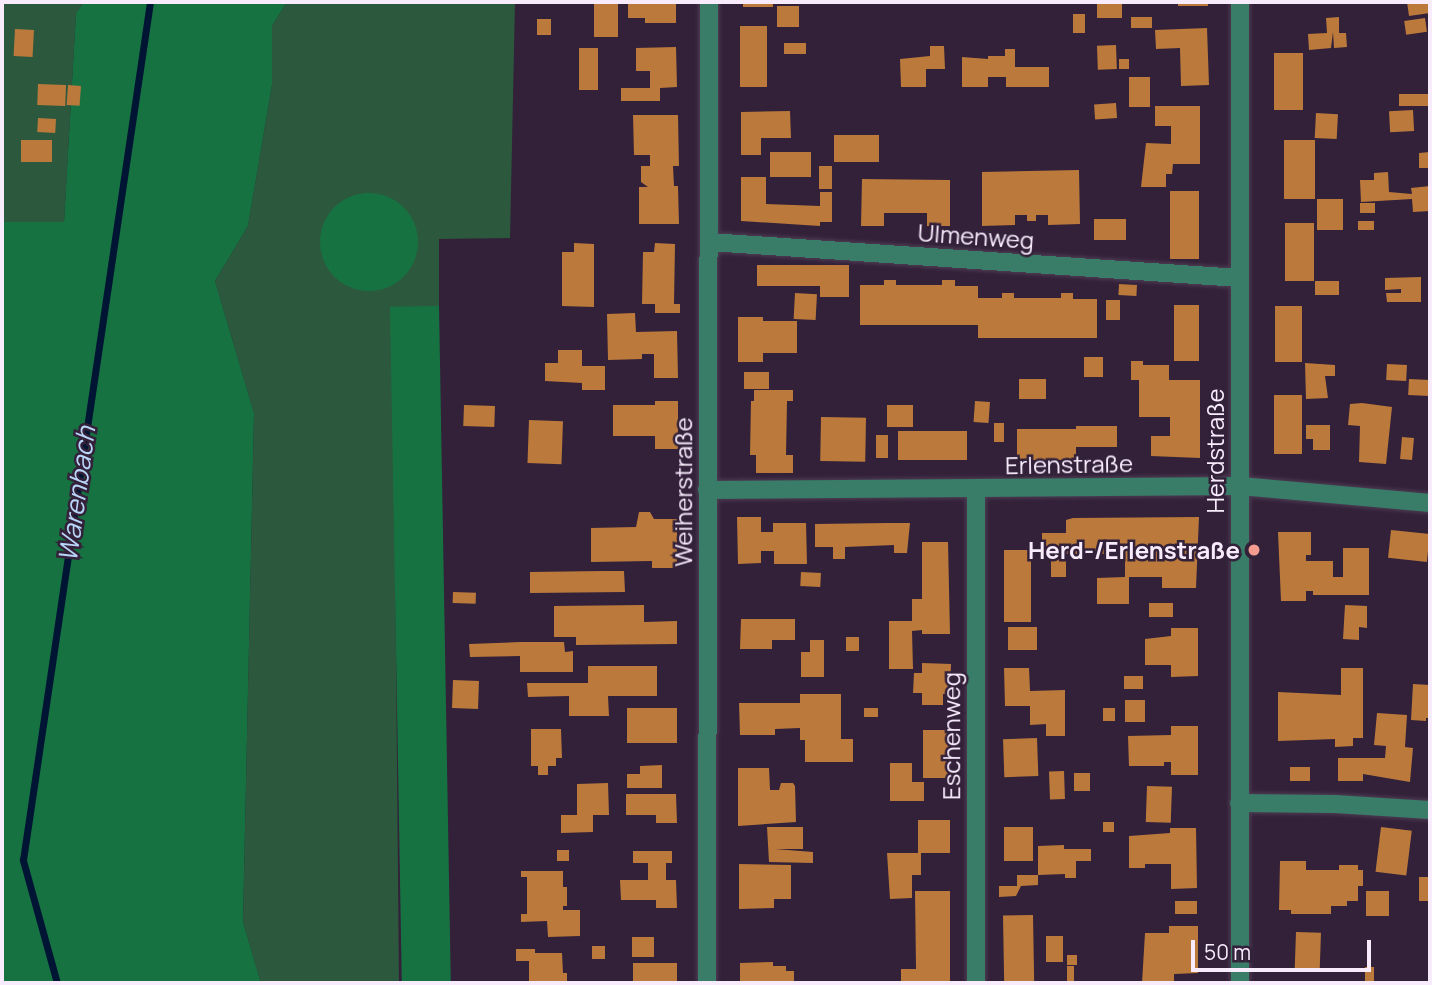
<!DOCTYPE html>
<meta charset="utf-8">
<style>
body{margin:0}
#map{position:relative;width:1432px;height:985px;overflow:hidden;background:#332139;font-family:Manrope,sans-serif}
div>[style]{position:absolute}
.green>*{inset:0;background:#2c583d}
.forest>*{inset:0;background:#177242;transform-origin:0 0}
.round{border-radius:50%}
.stream>*{height:7px;margin:-3.5px;padding:0 3.5px;transform-origin:3.5px;border-radius:3.5px;background:#001533}
.building>*{inset:0;background:#bb7a3c;transform-origin:0 0}
.roads{filter:drop-shadow(0 0 2px #4e3d54) drop-shadow(0 0 2px #4e3d54)}
.minor>*{height:18px;margin:-9px;padding:0 9px;transform-origin:9px;border-radius:9px;background:#397d68}
.dots>*{width:19px;height:19px;translate:-50% -50%;box-sizing:border-box;border:4px solid #332139;border-radius:50%}
span{translate:-50% -50%;white-space:nowrap;text-align:center;line-height:1.15;-webkit-text-stroke:5px #332139;paint-order:stroke}
.street-label{font-size:24px;color:#f7ebfc}
.poi-label{font-size:24px;color:#f7ebfc;font-weight:700}
.right{translate:-100% -50%;text-align:right}
.water-label{font-size:26px;color:#b9d5f8;font-style:italic}
.frame{position:absolute;inset:0;border:4px solid #f7ebfc;pointer-events:none}
.scale{position:absolute;left:1191px;top:940px;width:180px;height:32px;box-sizing:border-box;border:4px solid #f7ebfc;border-top:0;padding-left:9px;font-size:21px;line-height:24px;white-space:nowrap;color:#f7ebfc;-webkit-text-stroke:5px #332139;paint-order:stroke}
</style>
<div id="map">
<div class="green">
<div style="clip-path:polygon(2px 2px,84px 2px,76px 13px,64px 222px,2px 222px)"></div>
<div style="clip-path:polygon(287px 2px,515px 2px,510px 238px,439px 239px,439px 306px,393px 323px,399px 983px,261px 983px,243px 922px,254px 413px,215px 281px,248px 226px,272px 85px,272px 26px)"></div>
</div>
<div class="forest">
<div style="clip-path:polygon(84px 2px,287px 2px,272px 26px,272px 85px,248px 226px,215px 281px,254px 413px,243px 922px,261px 983px,2px 983px,2px 222px,64px 222px,76px 13px)"></div>
<div class="round" style="left:320px;top:193px;width:98px;height:98px"></div>
<div style="left:439px;top:306px;width:677px;height:49px;rotate:89deg"></div>
</div>
<div class="stream">
<div style="left:57px;top:983px;width:128px;rotate:-105.5deg"></div>
<div style="left:23px;top:860px;width:867px;rotate:-81.58deg"></div>
</div>
<div class="building">
<div style="left:594px;top:2px;width:24px;height:35px"></div>
<div style="clip-path:polygon(628px 2px,676px 2px,676px 23px,645px 23px,645px 18px,628px 18px)"></div>
<div style="left:743px;top:2px;width:30px;height:5px"></div>
<div style="left:1097px;top:2px;width:25px;height:16px"></div>
<div style="left:1178px;top:2px;width:30px;height:4px"></div>
<div style="clip-path:polygon(1407px 2px,1430px 2px,1430px 13px,1409px 16px)"></div>
<div style="left:777px;top:6px;width:22px;height:21px"></div>
<div style="left:1073px;top:14px;width:12px;height:19px"></div>
<div style="left:1131px;top:17px;width:21px;height:11px"></div>
<div style="clip-path:polygon(1339px 17px,1339px 33px,1346px 33px,1347px 47px,1334px 48px,1333px 32px,1331px 48px,1309px 50px,1308px 34px,1327px 33px,1326px 18px)"></div>
<div style="left:1425px;top:18px;width:14px;height:21px;rotate:82deg"></div>
<div style="left:537px;top:19px;width:14px;height:16px"></div>
<div style="left:767px;top:26px;width:61px;height:27px;rotate:90deg"></div>
<div style="clip-path:polygon(1207px 28px,1209px 85px,1181px 86px,1180px 48px,1156px 49px,1155px 30px)"></div>
<div style="left:15px;top:29px;width:19px;height:27px;rotate:3deg"></div>
<div style="left:784px;top:43px;width:22px;height:11px"></div>
<div style="left:1116px;top:45px;width:24px;height:19px;rotate:88deg"></div>
<div style="clip-path:polygon(930px 46px,944px 46px,945px 69px,926px 69px,926px 87px,901px 87px,900px 59px,930px 56px)"></div>
<div style="clip-path:polygon(676px 47px,677px 87px,660px 88px,660px 101px,621px 101px,621px 88px,650px 88px,650px 71px,636px 71px,636px 48px)"></div>
<div style="left:579px;top:48px;width:19px;height:42px"></div>
<div style="clip-path:polygon(1005px 49px,1015px 49px,1015px 67px,1049px 67px,1049px 87px,1006px 87px,1006px 77px,988px 77px,988px 87px,962px 87px,962px 57px,988px 59px,988px 56px,1005px 56px)"></div>
<div style="left:1274px;top:53px;width:29px;height:57px"></div>
<div style="left:1119px;top:59px;width:10px;height:10px"></div>
<div style="left:1129px;top:77px;width:21px;height:30px"></div>
<div style="left:38px;top:84px;width:28px;height:21px;rotate:2deg"></div>
<div style="left:68px;top:85px;width:13px;height:20px;rotate:4deg"></div>
<div style="left:1430px;top:94px;width:12px;height:31px;rotate:90deg"></div>
<div style="left:1116px;top:103px;width:15px;height:22px;rotate:86deg"></div>
<div style="clip-path:polygon(1155px 106px,1200px 106px,1200px 164px,1173px 164px,1172px 174px,1166px 174px,1166px 187px,1141px 187px,1146px 143px,1171px 144px,1171px 126px,1155px 126px)"></div>
<div style="left:1413px;top:110px;width:21px;height:24px;rotate:87deg"></div>
<div style="clip-path:polygon(790px 111px,791px 138px,761px 138px,761px 155px,741px 155px,741px 112px)"></div>
<div style="left:1316px;top:113px;width:22px;height:25px;rotate:3deg"></div>
<div style="clip-path:polygon(633px 115px,678px 115px,679px 166px,673px 166px,674px 186px,678px 186px,679px 224px,639px 224px,639px 187px,648px 187px,641px 182px,641px 166px,650px 166px,650px 155px,634px 155px)"></div>
<div style="left:38px;top:118px;width:18px;height:14px;rotate:3deg"></div>
<div style="left:834px;top:135px;width:45px;height:27px"></div>
<div style="left:21px;top:140px;width:31px;height:22px"></div>
<div style="left:1284px;top:140px;width:31px;height:59px"></div>
<div style="left:770px;top:152px;width:41px;height:25px"></div>
<div style="clip-path:polygon(1430px 152px,1430px 176px,1428px 176px,1428px 168px,1419px 168px,1419px 153px)"></div>
<div style="left:819px;top:166px;width:13px;height:23px"></div>
<div style="clip-path:polygon(1079px 170px,1080px 224px,1048px 225px,1048px 215px,1036px 215px,1036px 221px,1027px 221px,1027px 215px,1015px 215px,1015px 225px,982px 226px,982px 172px)"></div>
<div style="clip-path:polygon(1388px 172px,1389px 192px,1412px 194px,1411px 188px,1430px 186px,1430px 211px,1413px 212px,1412px 199px,1361px 202px,1360px 180px,1374px 180px,1374px 173px)"></div>
<div style="clip-path:polygon(741px 177px,766px 177px,766px 204px,820px 206px,820px 192px,832px 192px,832px 222px,820px 222px,820px 226px,741px 221px)"></div>
<div style="clip-path:polygon(862px 179px,950px 180px,950px 226px,927px 226px,927px 213px,884px 213px,884px 226px,861px 226px)"></div>
<div style="left:1170px;top:191px;width:29px;height:68px"></div>
<div style="left:1317px;top:199px;width:26px;height:31px"></div>
<div style="left:1360px;top:203px;width:15px;height:10px"></div>
<div style="left:1094px;top:219px;width:32px;height:21px"></div>
<div style="left:1358px;top:221px;width:16px;height:9px"></div>
<div style="left:1285px;top:223px;width:29px;height:58px"></div>
<div style="clip-path:polygon(574px 243px,594px 244px,594px 307px,562px 306px,562px 252px,574px 252px)"></div>
<div style="clip-path:polygon(655px 243px,675px 244px,674px 304px,680px 304px,680px 313px,655px 313px,655px 304px,642px 304px,643px 252px,654px 252px)"></div>
<div style="clip-path:polygon(757px 265px,849px 265px,849px 297px,820px 297px,820px 286px,757px 286px)"></div>
<div style="clip-path:polygon(1421px 277px,1421px 302px,1387px 302px,1386px 293px,1401px 293px,1401px 289px,1385px 290px,1385px 278px)"></div>
<div style="clip-path:polygon(884px 280px,896px 280px,896px 285px,942px 285px,942px 280px,955px 280px,955px 286px,978px 286px,978px 298px,1002px 298px,1002px 293px,1014px 293px,1014px 298px,1061px 298px,1061px 293px,1073px 293px,1073px 299px,1097px 299px,1097px 338px,978px 338px,978px 325px,860px 325px,860px 285px,884px 285px)"></div>
<div style="left:1315px;top:281px;width:24px;height:14px"></div>
<div style="left:1119px;top:284px;width:18px;height:11px;rotate:3deg"></div>
<div style="left:795px;top:293px;width:22px;height:26px;rotate:3deg"></div>
<div style="left:1106px;top:300px;width:14px;height:20px"></div>
<div style="left:1174px;top:305px;width:25px;height:56px"></div>
<div style="left:1275px;top:306px;width:27px;height:56px"></div>
<div style="clip-path:polygon(635px 313px,636px 332px,677px 331px,678px 378px,654px 378px,654px 354px,642px 354px,642px 359px,608px 360px,607px 314px)"></div>
<div style="clip-path:polygon(738px 317px,763px 317px,763px 321px,797px 321px,797px 353px,763px 353px,763px 362px,738px 362px)"></div>
<div style="clip-path:polygon(558px 350px,582px 350px,582px 366px,605px 366px,605px 390px,582px 390px,582px 383px,545px 381px,545px 363px,558px 363px)"></div>
<div style="left:1084px;top:357px;width:19px;height:20px"></div>
<div style="clip-path:polygon(1131px 361px,1143px 361px,1143px 365px,1169px 365px,1169px 380px,1200px 380px,1200px 458px,1151px 456px,1151px 436px,1170px 436px,1170px 417px,1139px 417px,1139px 380px,1131px 380px)"></div>
<div style="clip-path:polygon(1305px 363px,1335px 365px,1335px 376px,1325px 376px,1328px 398px,1306px 399px)"></div>
<div style="left:1387px;top:364px;width:20px;height:16px;rotate:3deg"></div>
<div style="left:744px;top:372px;width:25px;height:17px"></div>
<div style="left:1019px;top:379px;width:27px;height:20px"></div>
<div style="left:1409px;top:379px;width:21px;height:16px;rotate:3deg"></div>
<div style="clip-path:polygon(754px 390px,793px 390px,793px 401px,787px 401px,786px 455px,793px 455px,793px 473px,756px 473px,756px 455px,750px 455px,751px 401px,754px 401px)"></div>
<div style="left:1274px;top:395px;width:28px;height:59px"></div>
<div style="clip-path:polygon(655px 401px,678px 401px,678px 449px,655px 449px,655px 436px,613px 436px,613px 405px,655px 405px)"></div>
<div style="left:975px;top:401px;width:15px;height:21px;rotate:4deg"></div>
<div style="clip-path:polygon(1362px 403px,1392px 407px,1386px 464px,1359px 462px,1360px 426px,1348px 425px,1350px 404px)"></div>
<div style="left:464px;top:405px;width:31px;height:21px;rotate:2deg"></div>
<div style="left:887px;top:405px;width:26px;height:22px"></div>
<div style="left:821px;top:417px;width:45px;height:44px;rotate:1deg"></div>
<div style="left:529px;top:420px;width:34px;height:43px;rotate:2deg"></div>
<div style="left:994px;top:423px;width:10px;height:19px"></div>
<div style="clip-path:polygon(1306px 425px,1330px 425px,1330px 450px,1313px 450px,1313px 439px,1306px 439px)"></div>
<div style="clip-path:polygon(1076px 426px,1117px 426px,1117px 447px,1076px 447px,1076px 460px,1017px 460px,1017px 429px,1076px 429px)"></div>
<div style="left:898px;top:431px;width:69px;height:29px"></div>
<div style="left:876px;top:435px;width:12px;height:23px"></div>
<div style="left:1402px;top:437px;width:12px;height:22px;rotate:5deg"></div>
<div style="clip-path:polygon(639px 512px,650px 512px,654px 519px,677px 519px,677px 568px,652px 568px,652px 561px,591px 562px,591px 528px,636px 527px)"></div>
<div style="clip-path:polygon(737px 517px,761px 517px,761px 532px,773px 532px,773px 523px,806px 523px,807px 564px,774px 564px,774px 551px,761px 551px,761px 563px,738px 564px)"></div>
<div style="clip-path:polygon(1199px 517px,1196px 588px,1162px 588px,1162px 577px,1129px 577px,1129px 604px,1097px 604px,1097px 578px,1125px 577px,1125px 554px,1066px 554px,1066px 577px,1051px 577px,1051px 554px,1042px 554px,1042px 533px,1066px 533px,1066px 520px,1073px 518px)"></div>
<div style="clip-path:polygon(888px 523px,910px 523px,907px 553px,894px 553px,894px 545px,845px 547px,845px 559px,833px 559px,833px 547px,815px 547px,815px 524px)"></div>
<div style="left:1391px;top:530px;width:39px;height:28px;rotate:6deg"></div>
<div style="clip-path:polygon(1278px 532px,1311px 532px,1311px 555px,1306px 555px,1306px 561px,1333px 561px,1333px 577px,1343px 577px,1343px 548px,1369px 548px,1369px 595px,1313px 595px,1313px 591px,1306px 591px,1306px 601px,1281px 601px)"></div>
<div style="clip-path:polygon(922px 542px,948px 542px,950px 634px,922px 634px,922px 630px,912px 631px,913px 669px,889px 669px,889px 621px,912px 621px,912px 599px,922px 599px)"></div>
<div style="left:1004px;top:550px;width:27px;height:72px"></div>
<div style="clip-path:polygon(603px 571px,624px 571px,625px 592px,530px 593px,530px 572px)"></div>
<div style="left:801px;top:572px;width:20px;height:14px;rotate:3deg"></div>
<div style="left:453px;top:592px;width:23px;height:11px;rotate:2deg"></div>
<div style="left:1173px;top:603px;width:14px;height:24px;rotate:90deg"></div>
<div style="clip-path:polygon(644px 605px,644px 622px,677px 621px,677px 644px,576px 645px,576px 637px,554px 637px,554px 606px)"></div>
<div style="clip-path:polygon(1345px 605px,1367px 606px,1367px 628px,1359px 627px,1359px 640px,1343px 639px)"></div>
<div style="clip-path:polygon(741px 619px,795px 619px,795px 640px,772px 640px,772px 649px,740px 649px)"></div>
<div style="left:1008px;top:627px;width:29px;height:23px"></div>
<div style="clip-path:polygon(1171px 628px,1198px 628px,1198px 676px,1171px 677px,1171px 665px,1145px 665px,1145px 639px,1171px 636px)"></div>
<div style="left:846px;top:637px;width:13px;height:14px"></div>
<div style="clip-path:polygon(810px 640px,824px 640px,824px 677px,801px 677px,801px 652px,810px 652px)"></div>
<div style="clip-path:polygon(520px 642px,564px 642px,565px 652px,573px 651px,573px 672px,520px 672px,520px 656px,470px 657px,469px 644px)"></div>
<div style="clip-path:polygon(922px 663px,951px 664px,950px 694px,943px 694px,943px 705px,922px 705px,922px 693px,913px 693px,914px 673px,922px 673px)"></div>
<div style="clip-path:polygon(588px 666px,657px 666px,657px 696px,608px 696px,609px 716px,569px 716px,569px 696px,528px 697px,527px 683px,588px 683px)"></div>
<div style="clip-path:polygon(1004px 668px,1029px 668px,1030px 691px,1065px 690px,1065px 736px,1046px 736px,1046px 724px,1030px 725px,1030px 706px,1005px 706px)"></div>
<div style="clip-path:polygon(1341px 668px,1363px 668px,1363px 738px,1353px 738px,1353px 746px,1335px 747px,1335px 739px,1278px 741px,1278px 692px,1341px 695px)"></div>
<div style="left:1124px;top:676px;width:19px;height:13px"></div>
<div style="left:453px;top:680px;width:26px;height:28px;rotate:2deg"></div>
<div style="clip-path:polygon(1413px 684px,1430px 685px,1430px 718px,1426px 718px,1426px 721px,1411px 720px)"></div>
<div style="clip-path:polygon(800px 694px,841px 694px,841px 739px,853px 739px,853px 762px,805px 762px,805px 740px,800px 740px,800px 728px,775px 729px,775px 735px,740px 735px,739px 703px,800px 703px)"></div>
<div style="left:1145px;top:700px;width:22px;height:20px;rotate:90deg"></div>
<div style="left:627px;top:708px;width:50px;height:35px"></div>
<div style="left:878px;top:708px;width:9px;height:14px;rotate:90deg"></div>
<div style="left:1103px;top:708px;width:12px;height:13px"></div>
<div style="clip-path:polygon(1377px 713px,1407px 715px,1405px 747px,1413px 748px,1410px 782px,1363px 774px,1363px 781px,1338px 781px,1338px 758px,1385px 758px,1386px 746px,1374px 745px)"></div>
<div style="clip-path:polygon(1171px 726px,1198px 726px,1198px 775px,1171px 775px,1171px 762px,1164px 762px,1164px 766px,1129px 766px,1128px 736px,1171px 735px)"></div>
<div style="clip-path:polygon(531px 729px,561px 729px,562px 758px,556px 758px,556px 766px,548px 766px,548px 775px,538px 775px,538px 766px,531px 766px)"></div>
<div style="left:923px;top:730px;width:27px;height:48px"></div>
<div style="left:1037px;top:738px;width:38px;height:34px;rotate:88deg"></div>
<div style="clip-path:polygon(890px 763px,912px 763px,912px 782px,924px 782px,924px 801px,890px 801px)"></div>
<div style="clip-path:polygon(662px 765px,662px 788px,627px 788px,627px 774px,640px 774px,640px 766px)"></div>
<div style="left:1310px;top:767px;width:14px;height:20px;rotate:90deg"></div>
<div style="clip-path:polygon(738px 768px,769px 768px,770px 790px,779px 790px,781px 783px,793px 783px,795px 786px,796px 822px,738px 826px)"></div>
<div style="left:1064px;top:771px;width:28px;height:15px;rotate:88deg"></div>
<div style="left:1074px;top:773px;width:16px;height:18px"></div>
<div style="clip-path:polygon(608px 783px,609px 815px,593px 815px,593px 832px,561px 833px,561px 815px,577px 815px,577px 784px)"></div>
<div style="left:1147px;top:786px;width:25px;height:36px;rotate:2deg"></div>
<div style="clip-path:polygon(626px 794px,676px 794px,677px 823px,656px 823px,656px 815px,626px 815px)"></div>
<div style="clip-path:polygon(918px 820px,950px 820px,950px 853px,921px 853px,921px 875px,912px 875px,912px 898px,890px 899px,887px 853px,918px 853px)"></div>
<div style="left:1103px;top:822px;width:11px;height:10px"></div>
<div style="clip-path:polygon(767px 827px,803px 827px,803px 849px,775px 849px,813px 852px,813px 863px,769px 862px)"></div>
<div style="left:1004px;top:827px;width:29px;height:34px"></div>
<div style="left:1381px;top:827px;width:31px;height:45px;rotate:7deg"></div>
<div style="clip-path:polygon(1170px 828px,1196px 828px,1197px 888px,1171px 889px,1171px 864px,1145px 864px,1145px 868px,1129px 868px,1129px 836px,1170px 833px)"></div>
<div style="clip-path:polygon(1064px 845px,1064px 849px,1091px 849px,1091px 861px,1076px 861px,1076px 878px,1065px 878px,1065px 874px,1038px 875px,1038px 846px)"></div>
<div style="left:557px;top:850px;width:12px;height:11px"></div>
<div style="clip-path:polygon(633px 851px,672px 851px,672px 863px,666px 863px,666px 880px,676px 880px,677px 908px,656px 908px,656px 900px,621px 900px,620px 880px,648px 880px,648px 863px,633px 863px)"></div>
<div style="clip-path:polygon(1280px 861px,1306px 861px,1306px 870px,1339px 870px,1339px 865px,1358px 865px,1358px 870px,1363px 870px,1363px 886px,1358px 886px,1358px 901px,1347px 901px,1347px 906px,1331px 906px,1331px 914px,1291px 914px,1291px 910px,1279px 910px)"></div>
<div style="clip-path:polygon(739px 864px,791px 865px,791px 899px,774px 899px,774px 908px,739px 909px)"></div>
<div style="clip-path:polygon(521px 871px,563px 871px,563px 887px,567px 887px,567px 906px,563px 906px,563px 910px,580px 910px,580px 936px,548px 937px,547px 921px,521px 922px,521px 914px,527px 914px,527px 877px,521px 877px)"></div>
<div style="clip-path:polygon(1017px 875px,1038px 875px,1038px 885px,1021px 886px,1016px 896px,999px 897px,999px 886px,1017px 886px)"></div>
<div style="left:1419px;top:877px;width:11px;height:24px"></div>
<div style="clip-path:polygon(915px 891px,950px 891px,950px 981px,901px 983px,901px 969px,916px 969px)"></div>
<div style="left:1366px;top:891px;width:23px;height:25px"></div>
<div style="left:1175px;top:901px;width:22px;height:13px"></div>
<div style="left:1033px;top:915px;width:68px;height:30px;rotate:89deg"></div>
<div style="clip-path:polygon(1169px 926px,1198px 926px,1198px 973px,1174px 974px,1174px 983px,1142px 983px,1145px 933px,1169px 933px)"></div>
<div style="left:1296px;top:932px;width:25px;height:37px;rotate:2deg"></div>
<div style="left:1046px;top:936px;width:17px;height:26px"></div>
<div style="left:632px;top:937px;width:22px;height:20px"></div>
<div style="left:592px;top:946px;width:13px;height:13px"></div>
<div style="clip-path:polygon(516px 949px,535px 949px,535px 953px,562px 953px,563px 973px,567px 973px,567px 983px,529px 983px,529px 961px,516px 961px)"></div>
<div style="left:1067px;top:955px;width:10px;height:10px"></div>
<div style="clip-path:polygon(773px 962px,773px 966px,786px 966px,786px 971px,794px 971px,794px 983px,740px 983px,740px 963px)"></div>
<div style="left:677px;top:963px;width:20px;height:44px;rotate:90deg"></div>
<div style="left:1067px;top:966px;width:7px;height:15px"></div>
<div style="left:1365px;top:967px;width:9px;height:16px"></div>
</div>
<div class="roads">
<div class="minor">
<div style="left:710px;top:242px;width:530px;rotate:3.89deg"></div>
<div style="left:707px;top:490px;width:533px;rotate:-0.43deg"></div>
<div style="left:1240px;top:486px;width:191px;rotate:5.1deg"></div>
<div style="left:976px;top:490px;width:493px;rotate:90deg"></div>
<div style="left:1239px;top:803px;width:96px;rotate:0.6deg"></div>
<div style="left:1335px;top:804px;width:95px;rotate:3.6deg"></div>
<div style="left:707px;top:983px;width:981px;rotate:-89.88deg"></div>
<div style="left:1240px;top:983px;width:981px;rotate:-90deg"></div>
</div>
</div>
<div class="dots">
<div style="left:1254px;top:550px;background:#f59c91"></div>
</div>
<div class="street-label">
<span style="left:976px;top:236px;rotate:4deg">Ulmenweg</span>
<span style="left:1215px;top:451px;rotate:-90deg">Herdstraße</span>
<span style="left:1069px;top:464px;rotate:-1deg">Erlenstraße</span>
<span style="left:683px;top:492px;rotate:-90deg">Weiherstraße</span>
<span style="left:951px;top:736px;rotate:-90deg">Eschenweg</span>
</div>
<div class="poi-label">
<span class="right" style="left:1240px;top:550px">Herd-/Erlenstraße</span>
</div>
<div class="water-label">
<span style="left:77px;top:494px;rotate:-82deg">Warenbach</span>
</div>
<div class="frame"></div>
<div class="scale">50 m</div>
</div>
